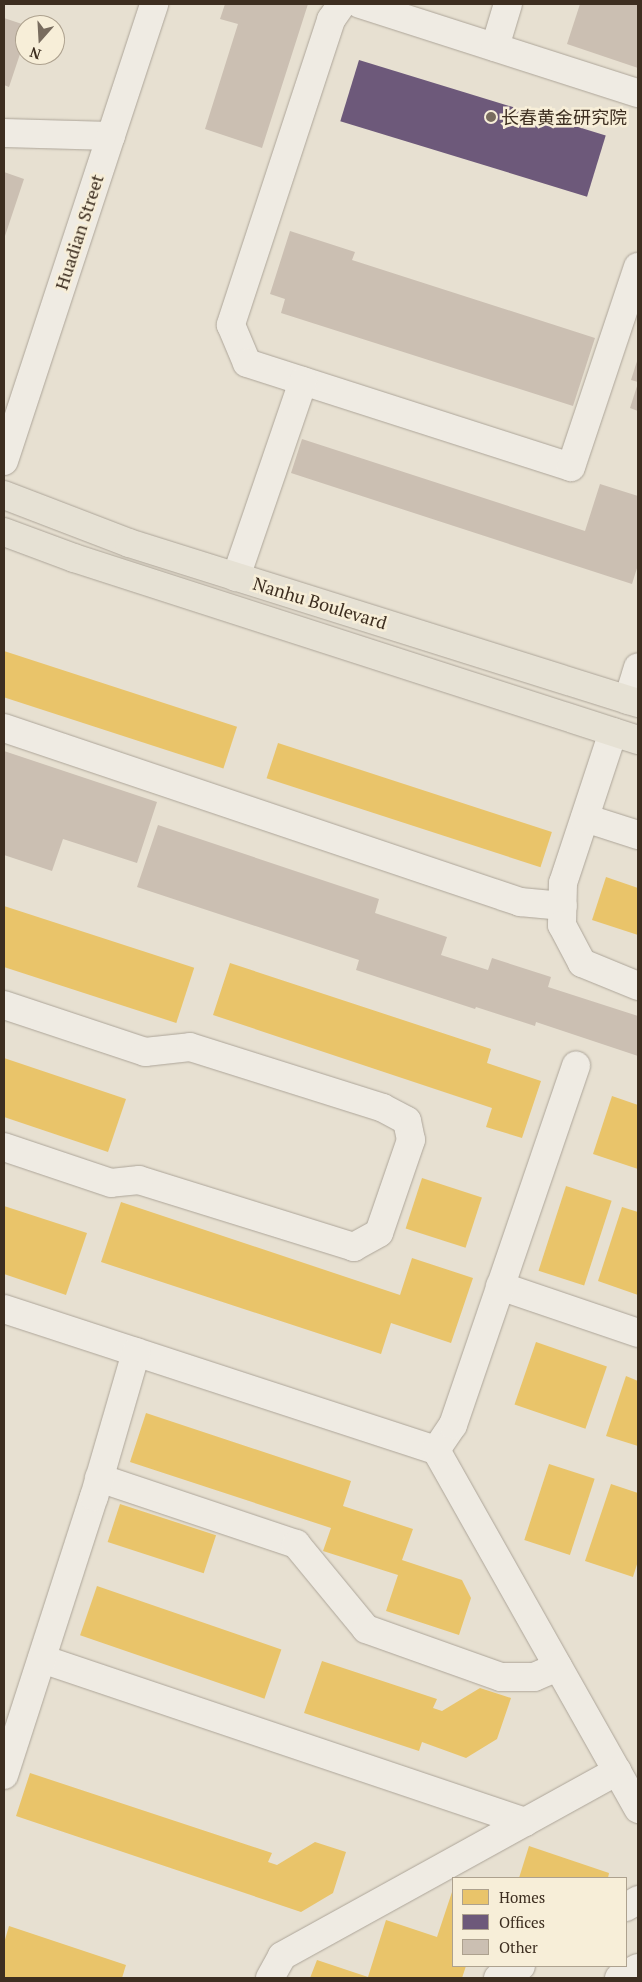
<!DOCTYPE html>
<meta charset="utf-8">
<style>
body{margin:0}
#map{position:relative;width:642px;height:1982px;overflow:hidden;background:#e7e0d1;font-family:"PT Serif","Noto Sans SC",serif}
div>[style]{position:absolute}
.homes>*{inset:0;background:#e9c46a;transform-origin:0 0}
.offices>*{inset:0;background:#6d597a;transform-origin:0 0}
.building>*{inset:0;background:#cbbfb2}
.roads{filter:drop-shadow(0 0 1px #ada599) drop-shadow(0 0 1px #ada599)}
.minor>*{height:28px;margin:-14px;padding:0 14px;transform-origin:14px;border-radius:14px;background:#efebe3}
.major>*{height:28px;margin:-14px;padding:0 14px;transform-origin:14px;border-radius:14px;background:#e6e1d4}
.dots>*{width:14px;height:14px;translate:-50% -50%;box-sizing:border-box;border:2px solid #f7eed8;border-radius:50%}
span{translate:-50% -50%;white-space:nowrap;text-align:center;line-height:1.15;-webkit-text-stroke:5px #f7eed8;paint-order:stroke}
.poi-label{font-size:18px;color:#3d2e20}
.left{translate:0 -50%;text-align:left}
.street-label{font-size:18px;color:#3d2e20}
.frame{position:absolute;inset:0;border:5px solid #3d2e20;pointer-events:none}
.legend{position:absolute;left:452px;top:1877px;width:175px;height:90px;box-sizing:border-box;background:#f7eed8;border:1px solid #ada18e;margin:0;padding:6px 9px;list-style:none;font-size:15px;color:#3d2e20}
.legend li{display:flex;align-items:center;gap:10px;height:25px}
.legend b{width:25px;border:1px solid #ada18e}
.north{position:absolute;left:15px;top:15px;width:50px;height:50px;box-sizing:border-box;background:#f7eed8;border:1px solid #ada18e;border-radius:50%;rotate:199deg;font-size:14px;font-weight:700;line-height:20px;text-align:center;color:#3d2e20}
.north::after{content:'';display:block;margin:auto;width:18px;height:22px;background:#786c5e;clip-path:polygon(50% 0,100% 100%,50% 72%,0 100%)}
</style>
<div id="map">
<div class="homes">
<div style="left:4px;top:651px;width:245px;height:44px;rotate:18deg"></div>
<div style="left:278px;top:743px;width:288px;height:37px;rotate:18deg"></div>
<div style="clip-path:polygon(606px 877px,638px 888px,638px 935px,592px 920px)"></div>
<div style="left:4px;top:906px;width:200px;height:58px;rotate:18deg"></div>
<div style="clip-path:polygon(230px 963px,491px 1049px,487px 1063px,541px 1081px,522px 1138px,486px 1127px,492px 1108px,213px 1015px)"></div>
<div style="clip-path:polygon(4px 1058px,126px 1099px,108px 1152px,4px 1117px)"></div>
<div style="clip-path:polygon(612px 1096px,638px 1105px,638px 1169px,593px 1154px)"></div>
<div style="left:422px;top:1178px;width:63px;height:53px;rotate:18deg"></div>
<div style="left:566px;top:1186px;width:48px;height:89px;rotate:18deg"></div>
<div style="clip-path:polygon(121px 1202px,400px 1295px,412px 1258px,473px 1278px,451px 1343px,391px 1323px,381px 1354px,101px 1262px)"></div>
<div style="clip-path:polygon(4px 1206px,87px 1233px,66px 1295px,4px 1274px)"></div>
<div style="clip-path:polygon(622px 1207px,638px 1212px,638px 1295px,598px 1281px)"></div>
<div style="left:536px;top:1342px;width:75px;height:66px;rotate:19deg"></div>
<div style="clip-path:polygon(626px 1376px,638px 1381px,638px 1446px,606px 1436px)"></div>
<div style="clip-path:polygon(146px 1413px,351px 1481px,343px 1506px,413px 1529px,402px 1560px,462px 1580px,471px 1598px,459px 1635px,386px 1611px,398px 1575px,323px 1551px,331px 1528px,130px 1462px)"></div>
<div style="left:549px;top:1464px;width:48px;height:80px;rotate:18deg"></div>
<div style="clip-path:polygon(611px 1484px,638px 1493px,638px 1561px,633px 1577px,585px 1561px)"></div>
<div style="left:120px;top:1504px;width:101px;height:40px;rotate:18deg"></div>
<div style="left:97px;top:1586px;width:195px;height:52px;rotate:19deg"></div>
<div style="clip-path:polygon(322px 1661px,437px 1699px,433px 1708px,442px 1711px,480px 1688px,511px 1698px,497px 1739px,466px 1758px,422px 1742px,419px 1751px,304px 1713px)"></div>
<div style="clip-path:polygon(30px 1773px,272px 1853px,268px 1862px,277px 1865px,315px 1842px,346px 1852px,333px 1893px,301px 1912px,16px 1816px)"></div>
<div style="clip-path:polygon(529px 1846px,609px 1873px,608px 1878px,519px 1878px)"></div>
<div style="clip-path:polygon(453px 1889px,453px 1966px,466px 1966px,462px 1978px,310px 1978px,317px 1960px,368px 1977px,386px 1920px,437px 1937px)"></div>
<div style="clip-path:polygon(9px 1926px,126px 1965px,122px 1978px,4px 1978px,4px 1943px)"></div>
</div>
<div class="offices">
<div style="left:359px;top:60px;width:258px;height:64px;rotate:17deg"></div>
</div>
<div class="building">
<div style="clip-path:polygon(225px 4px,308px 4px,262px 148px,205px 129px,238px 24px,220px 19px)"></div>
<div style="clip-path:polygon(580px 4px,638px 4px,638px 68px,567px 44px)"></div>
<div style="clip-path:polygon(4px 18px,25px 25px,25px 39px,9px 87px,4px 85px)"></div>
<div style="clip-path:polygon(4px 172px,24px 179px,4px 239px)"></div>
<div style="clip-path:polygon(290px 231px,355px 252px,352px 260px,595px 338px,573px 406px,281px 313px,285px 299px,270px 294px)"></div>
<div style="clip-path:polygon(638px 358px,638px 382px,631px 380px)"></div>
<div style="clip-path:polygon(638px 383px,638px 411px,630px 408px)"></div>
<div style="clip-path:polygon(302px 439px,585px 531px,600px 484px,638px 496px,638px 565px,632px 584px,291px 473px)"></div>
<div style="clip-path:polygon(4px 751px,157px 802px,137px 863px,63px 839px,52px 871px,4px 855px)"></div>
<div style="clip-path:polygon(158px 825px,379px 899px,375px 913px,447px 937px,441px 955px,488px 970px,492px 958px,551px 977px,548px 987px,638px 1016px,638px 1056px,536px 1022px,535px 1026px,476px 1007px,475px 1009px,356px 970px,359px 960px,137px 887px)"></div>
</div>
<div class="roads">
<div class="minor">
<div style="left:342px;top:4px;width:19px;rotate:125deg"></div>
<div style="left:331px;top:20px;width:321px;rotate:108.2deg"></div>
<div style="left:231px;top:325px;width:41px;rotate:67.2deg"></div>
<div style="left:247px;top:363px;width:340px;rotate:17.8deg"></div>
<div style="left:571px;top:467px;width:211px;rotate:-71.5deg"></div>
<div style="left:360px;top:4px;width:292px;rotate:17.8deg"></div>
<div style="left:495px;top:47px;width:45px;rotate:-73.2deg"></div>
<div style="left:4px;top:133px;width:107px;rotate:1.6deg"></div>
<div style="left:4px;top:461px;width:481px;rotate:-71.8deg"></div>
<div style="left:236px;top:577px;width:207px;rotate:-71.1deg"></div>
<div style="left:628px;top:700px;width:34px;rotate:-73deg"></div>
<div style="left:4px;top:728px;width:545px;rotate:18.63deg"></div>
<div style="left:520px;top:902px;width:43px;rotate:5.3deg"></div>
<div style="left:613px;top:732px;width:159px;rotate:108.3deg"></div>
<div style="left:563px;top:883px;width:42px;rotate:91.4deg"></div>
<div style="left:562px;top:925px;width:43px;rotate:62.2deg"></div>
<div style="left:582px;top:963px;width:61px;rotate:22.3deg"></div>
<div style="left:585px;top:818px;width:56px;rotate:17.8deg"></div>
<div style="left:4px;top:1005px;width:149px;rotate:18.4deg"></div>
<div style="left:145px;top:1052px;width:45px;rotate:-6.3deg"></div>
<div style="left:190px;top:1047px;width:202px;rotate:17.5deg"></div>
<div style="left:383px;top:1108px;width:27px;rotate:28deg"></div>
<div style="left:407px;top:1121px;width:19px;rotate:78deg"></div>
<div style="left:411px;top:1140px;width:98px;rotate:109deg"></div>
<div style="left:379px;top:1233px;width:29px;rotate:151deg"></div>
<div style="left:354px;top:1247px;width:225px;rotate:-162.7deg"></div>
<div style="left:139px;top:1180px;width:28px;rotate:174deg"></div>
<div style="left:111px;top:1183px;width:113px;rotate:-161.4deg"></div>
<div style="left:500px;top:1286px;width:146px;rotate:18.8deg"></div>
<div style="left:4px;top:1309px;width:454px;rotate:18.1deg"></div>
<div style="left:436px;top:1450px;width:412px;rotate:60.6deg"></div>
<div style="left:436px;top:1450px;width:30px;rotate:-56deg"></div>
<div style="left:453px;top:1425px;width:380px;rotate:-71.1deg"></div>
<div style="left:99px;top:1478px;width:208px;rotate:18.5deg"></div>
<div style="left:296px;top:1544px;width:110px;rotate:50.5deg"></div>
<div style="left:366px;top:1629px;width:143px;rotate:19.6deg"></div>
<div style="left:501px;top:1677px;width:33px"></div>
<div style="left:534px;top:1677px;width:26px;rotate:-23deg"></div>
<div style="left:42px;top:1659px;width:510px;rotate:18.65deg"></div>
<div style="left:4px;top:1775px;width:292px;rotate:-72.1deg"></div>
<div style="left:94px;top:1497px;width:151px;rotate:-73.8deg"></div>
<div style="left:626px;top:1907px;width:14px;rotate:-30deg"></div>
<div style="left:270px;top:1978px;width:25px;rotate:-61deg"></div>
<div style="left:282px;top:1956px;width:383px;rotate:-28.9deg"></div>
<div style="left:498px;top:1978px;width:26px;rotate:-28deg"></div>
<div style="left:619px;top:1978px;width:21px;rotate:-28deg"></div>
</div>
<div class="major">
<div style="left:4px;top:495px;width:134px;rotate:21deg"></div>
<div style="left:129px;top:543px;width:534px;rotate:17.45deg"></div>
<div style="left:4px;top:532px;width:75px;rotate:20.4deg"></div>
<div style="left:74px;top:558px;width:593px;rotate:17.88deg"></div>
</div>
</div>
<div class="dots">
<div style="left:491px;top:117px;background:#786c5e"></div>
</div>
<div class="poi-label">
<span class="left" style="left:501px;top:117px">长春黄金研究院</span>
</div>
<div class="street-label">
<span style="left:79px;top:232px;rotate:-72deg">Huadian Street</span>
<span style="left:320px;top:603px;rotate:17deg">Nanhu Boulevard</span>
</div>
<div class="frame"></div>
<ul class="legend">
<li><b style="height:14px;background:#e9c46a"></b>Homes</li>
<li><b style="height:14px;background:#6d597a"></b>Offices</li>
<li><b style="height:14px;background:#cbbfb2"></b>Other</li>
</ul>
<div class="north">N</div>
</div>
